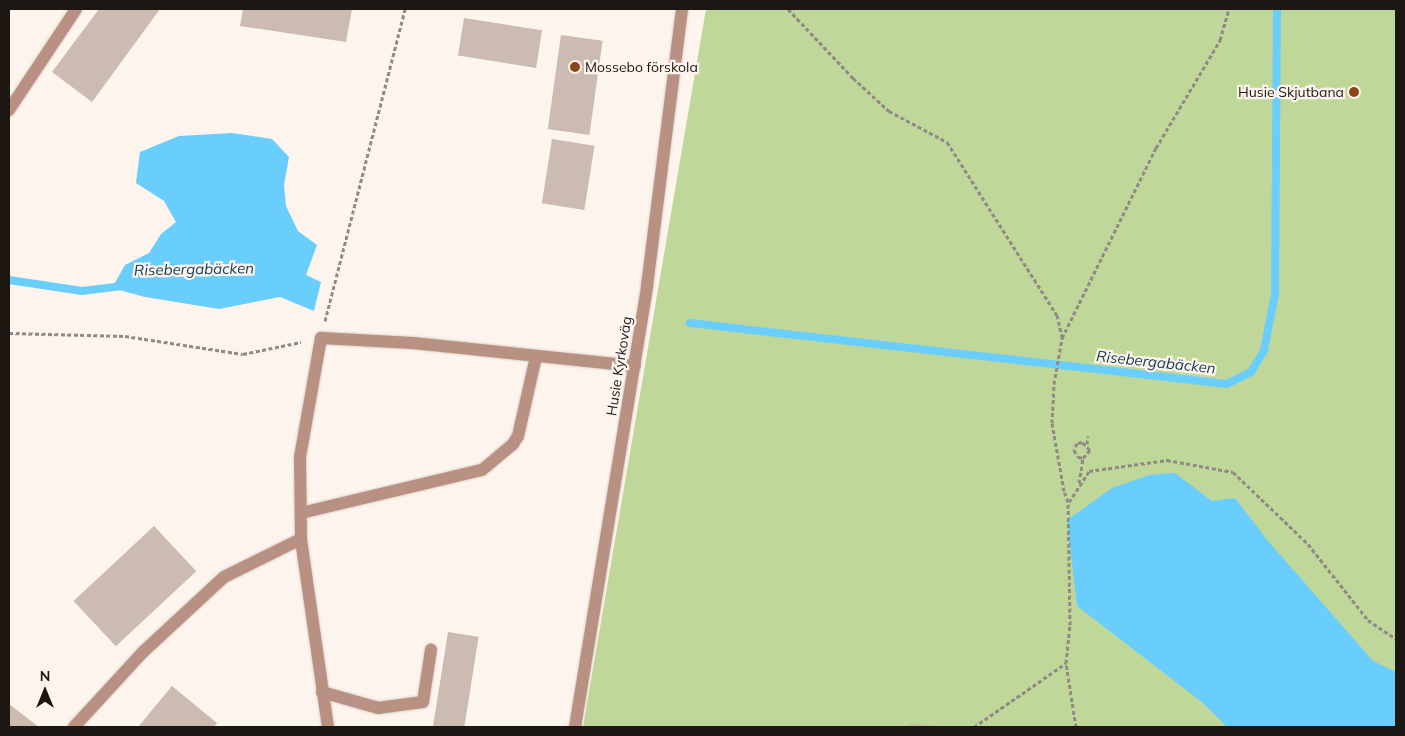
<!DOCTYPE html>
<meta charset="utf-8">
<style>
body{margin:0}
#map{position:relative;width:1405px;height:736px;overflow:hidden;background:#fef4ee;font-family:Mulish,sans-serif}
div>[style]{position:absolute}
.green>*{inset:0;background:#c0d79a}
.water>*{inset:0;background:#6acefd}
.stream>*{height:8px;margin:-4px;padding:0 4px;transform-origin:4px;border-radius:4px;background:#6acefd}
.building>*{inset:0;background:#cbbbb1;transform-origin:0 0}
.path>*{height:3px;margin-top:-1.5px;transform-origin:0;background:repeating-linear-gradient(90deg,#918985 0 4px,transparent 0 6.5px)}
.roads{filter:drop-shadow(0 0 1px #dad1cb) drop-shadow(0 0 1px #dad1cb)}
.minor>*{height:12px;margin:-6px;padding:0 6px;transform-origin:6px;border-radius:6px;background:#b89183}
.dots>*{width:14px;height:14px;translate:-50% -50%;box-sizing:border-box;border:2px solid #fef4ee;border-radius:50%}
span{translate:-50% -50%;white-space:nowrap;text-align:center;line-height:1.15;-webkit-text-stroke:4.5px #fef4ee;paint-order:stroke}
.poi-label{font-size:14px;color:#1d1714}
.left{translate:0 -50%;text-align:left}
.right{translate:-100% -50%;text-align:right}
.street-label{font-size:14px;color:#1d1714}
.water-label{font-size:15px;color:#103c50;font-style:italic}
.frame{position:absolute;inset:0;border:10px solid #1d1714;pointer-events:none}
.north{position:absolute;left:20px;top:666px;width:50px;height:50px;-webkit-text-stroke:4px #fef4ee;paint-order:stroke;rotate:0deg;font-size:14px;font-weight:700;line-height:20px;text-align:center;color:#1d1714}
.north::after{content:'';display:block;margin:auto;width:18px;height:22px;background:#1d1714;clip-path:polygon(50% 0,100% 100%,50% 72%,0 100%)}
</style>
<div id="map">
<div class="green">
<div style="clip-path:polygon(706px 9px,1396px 9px,1396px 727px,583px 727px)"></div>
</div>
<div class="water">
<div style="clip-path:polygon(232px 133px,272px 139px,289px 157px,284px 185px,286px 206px,298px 231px,317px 245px,306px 275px,321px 282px,314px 311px,280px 297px,219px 309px,145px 297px,112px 288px,125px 265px,149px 253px,161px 234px,176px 222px,164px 201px,136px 183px,140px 152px,179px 136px)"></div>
<div style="clip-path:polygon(1175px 473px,1212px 501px,1235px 498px,1268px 541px,1373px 661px,1396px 672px,1396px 727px,1227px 727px,1203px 703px,1077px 606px,1067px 520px,1112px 488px,1149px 475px)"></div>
</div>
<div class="stream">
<div style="left:9px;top:280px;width:74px;rotate:8.6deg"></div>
<div style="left:82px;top:291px;width:38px;rotate:-7deg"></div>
<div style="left:690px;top:323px;width:540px;rotate:6.48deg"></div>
<div style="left:1227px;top:384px;width:27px;rotate:-27deg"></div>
<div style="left:1251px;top:372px;width:26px;rotate:-59deg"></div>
<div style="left:1264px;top:350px;width:57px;rotate:-78.9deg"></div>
<div style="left:1275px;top:294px;width:285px;rotate:-89.6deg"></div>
</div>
<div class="building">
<div style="clip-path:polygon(99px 9px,160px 9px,92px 102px,52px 72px)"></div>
<div style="clip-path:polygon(243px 9px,352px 9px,346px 42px,240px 26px)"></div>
<div style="left:464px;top:18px;width:79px;height:38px;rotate:9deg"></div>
<div style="left:561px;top:35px;width:42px;height:95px;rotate:8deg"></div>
<div style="left:552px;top:139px;width:43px;height:65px;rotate:9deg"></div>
<div style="left:154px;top:526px;width:62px;height:110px;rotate:47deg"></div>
<div style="left:448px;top:632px;width:31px;height:96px;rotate:9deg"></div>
<div style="clip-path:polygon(172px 686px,217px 723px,214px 727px,138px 727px)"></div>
<div style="clip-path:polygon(9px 704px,39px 727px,9px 727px)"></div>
<div style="clip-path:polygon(909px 724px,934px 725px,934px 727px,909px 727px)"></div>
</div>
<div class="path">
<div style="left:788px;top:9px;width:95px;rotate:46.7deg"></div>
<div style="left:853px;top:78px;width:49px;rotate:42.5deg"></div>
<div style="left:889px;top:111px;width:66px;rotate:28.1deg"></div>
<div style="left:947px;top:142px;width:205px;rotate:57.6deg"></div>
<div style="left:1057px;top:315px;width:23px;rotate:77deg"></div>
<div style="left:325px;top:321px;width:322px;rotate:-75.6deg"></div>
<div style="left:9px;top:333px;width:116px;rotate:1.5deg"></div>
<div style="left:125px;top:336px;width:119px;rotate:8.7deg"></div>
<div style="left:243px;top:354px;width:59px;rotate:-11.7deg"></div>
<div style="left:1087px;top:444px;width:8px;rotate:-83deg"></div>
<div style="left:1079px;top:483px;width:25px;rotate:-81deg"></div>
<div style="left:1083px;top:458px;width:11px;rotate:-49deg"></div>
<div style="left:1090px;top:450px;width:11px;rotate:-135deg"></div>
<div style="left:1082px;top:442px;width:5px;rotate:169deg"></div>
<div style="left:1077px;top:443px;width:8px;rotate:113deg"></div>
<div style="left:1074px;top:450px;width:8px;rotate:60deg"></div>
<div style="left:1078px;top:457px;width:5px;rotate:11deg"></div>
<div style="left:1069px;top:502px;width:37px;rotate:-57deg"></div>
<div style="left:1089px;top:471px;width:79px;rotate:-8deg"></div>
<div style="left:1167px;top:460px;width:67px;rotate:10.3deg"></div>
<div style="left:1233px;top:472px;width:104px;rotate:43.8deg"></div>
<div style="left:1308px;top:544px;width:97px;rotate:51.7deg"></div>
<div style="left:1368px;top:620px;width:34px;rotate:34deg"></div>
<div style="left:974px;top:727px;width:112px;rotate:-34.8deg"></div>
<div style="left:1076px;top:727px;width:65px;rotate:-98.9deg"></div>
<div style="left:1066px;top:663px;width:38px;rotate:-84deg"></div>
<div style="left:1070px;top:625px;width:123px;rotate:-90.9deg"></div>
<div style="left:1068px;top:502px;width:12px;rotate:-110deg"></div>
<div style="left:1064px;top:491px;width:69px;rotate:-100deg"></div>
<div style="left:1052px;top:423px;width:39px;rotate:-87deg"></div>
<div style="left:1054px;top:384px;width:47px;rotate:-80.1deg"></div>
<div style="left:1062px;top:338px;width:212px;rotate:-63.7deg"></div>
<div style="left:1156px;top:148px;width:126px;rotate:-59.3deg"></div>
<div style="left:1220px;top:40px;width:32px;rotate:-74deg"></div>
</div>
<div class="roads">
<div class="minor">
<div style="left:9px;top:110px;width:121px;rotate:-56.4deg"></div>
<div style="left:301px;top:513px;width:186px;rotate:-13.4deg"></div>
<div style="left:482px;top:470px;width:40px;rotate:-40deg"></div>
<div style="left:513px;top:444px;width:9px;rotate:-58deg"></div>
<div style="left:518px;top:436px;width:81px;rotate:-77.2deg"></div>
<div style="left:322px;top:692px;width:58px;rotate:15.9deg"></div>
<div style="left:378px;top:708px;width:45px;rotate:-7.6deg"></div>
<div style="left:423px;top:702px;width:53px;rotate:-81.3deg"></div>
<div style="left:74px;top:727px;width:102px;rotate:-47.4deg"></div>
<div style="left:143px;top:652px;width:110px;rotate:-42.8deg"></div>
<div style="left:224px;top:577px;width:86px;rotate:-26.3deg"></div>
<div style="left:328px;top:727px;width:190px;rotate:-98.2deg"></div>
<div style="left:301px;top:539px;width:82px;rotate:-90.7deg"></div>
<div style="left:300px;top:457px;width:121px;rotate:-80deg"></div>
<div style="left:321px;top:338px;width:92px;rotate:3.1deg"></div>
<div style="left:413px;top:343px;width:223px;rotate:5.9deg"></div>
<div style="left:575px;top:727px;width:447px;rotate:-80.7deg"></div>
<div style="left:647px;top:286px;width:279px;rotate:-82.8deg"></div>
</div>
</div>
<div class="dots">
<div style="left:575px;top:67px;background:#894517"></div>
<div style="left:1354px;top:92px;background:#894517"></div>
</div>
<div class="poi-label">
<span class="left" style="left:585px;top:67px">Mossebo förskola</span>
<span class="right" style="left:1344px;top:92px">Husie Skjutbana</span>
</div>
<div class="street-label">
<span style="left:619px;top:366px;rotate:-81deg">Husie Kyrkoväg</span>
</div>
<div class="water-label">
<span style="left:194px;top:269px;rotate:-1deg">Risebergabäcken</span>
<span style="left:1156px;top:362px;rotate:6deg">Risebergabäcken</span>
</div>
<div class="frame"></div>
<div class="north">N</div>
</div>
